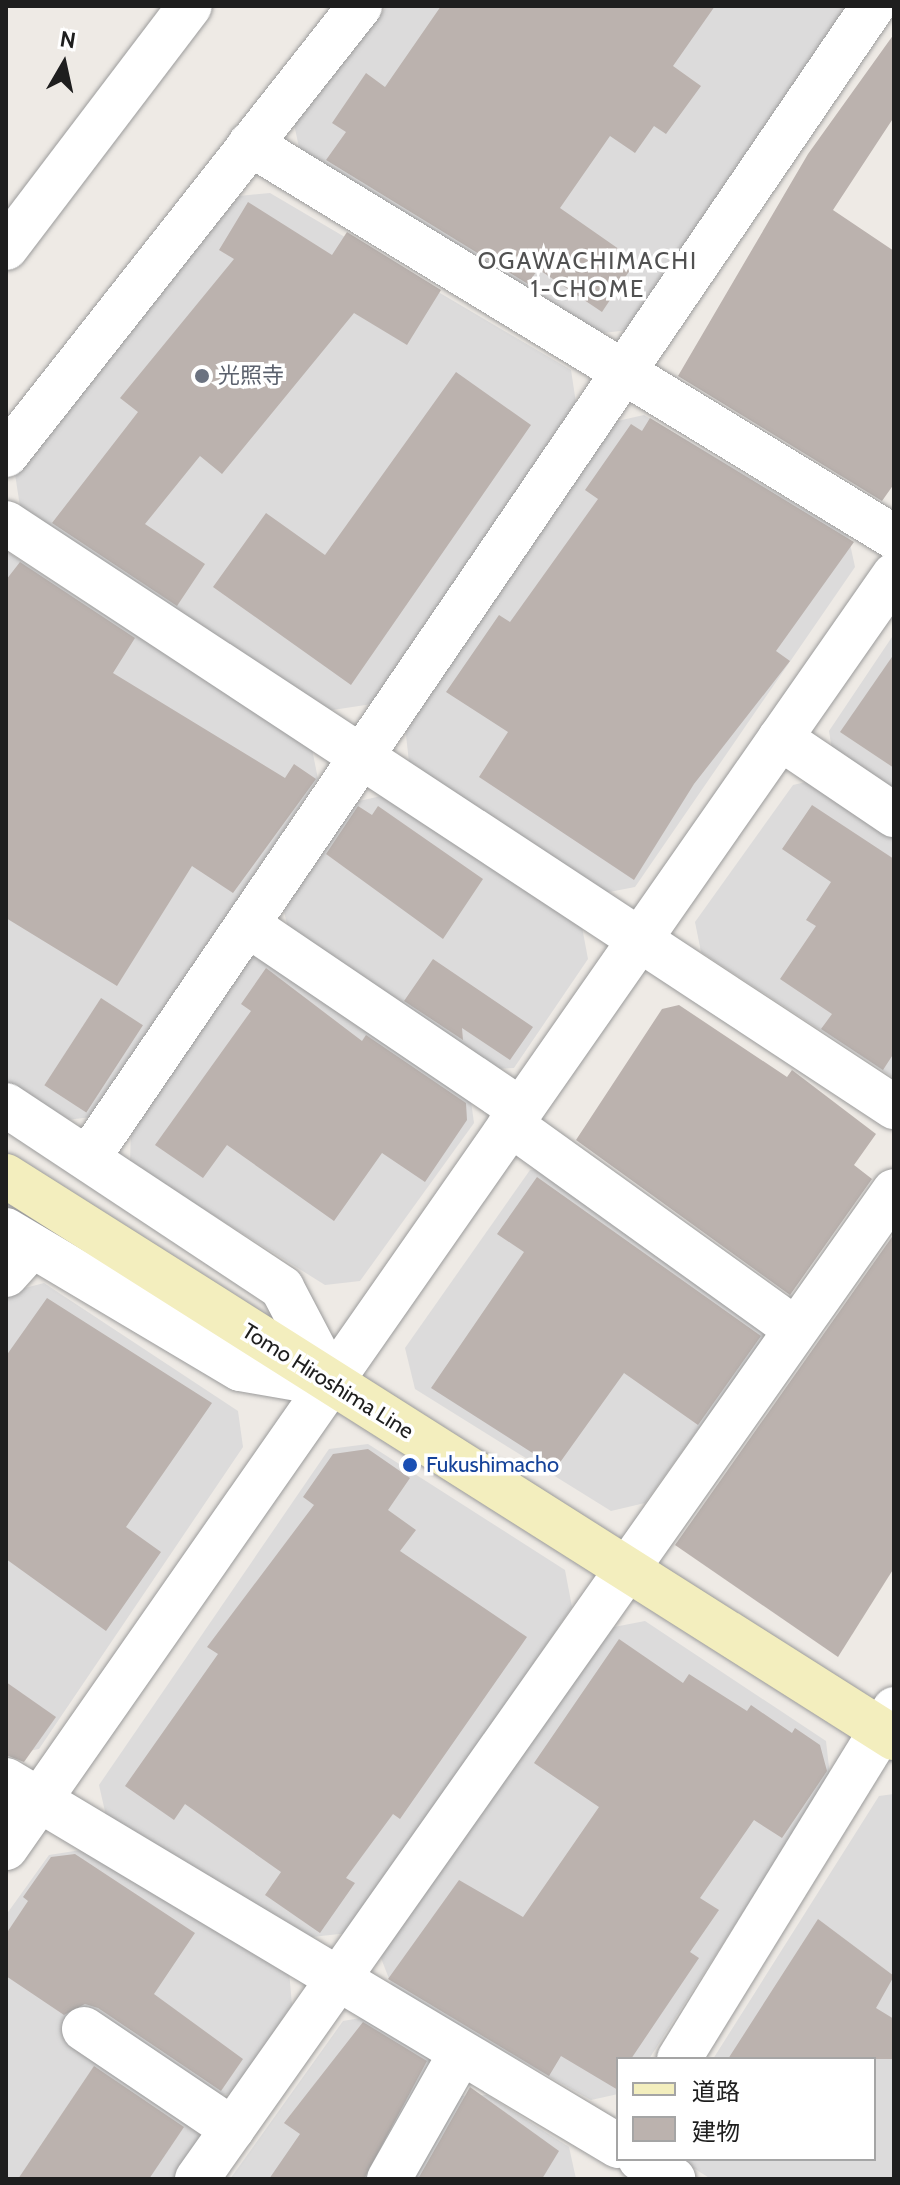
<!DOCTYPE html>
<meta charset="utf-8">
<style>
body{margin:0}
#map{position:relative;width:900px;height:2185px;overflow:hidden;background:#eeeae5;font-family:Cabin,"Noto Sans JP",sans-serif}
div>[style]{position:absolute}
.residential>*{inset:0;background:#dcdbdb}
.building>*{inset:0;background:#bbb2ae;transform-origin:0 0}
.roads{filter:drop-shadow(0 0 2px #9b9b9b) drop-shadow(0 0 2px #9b9b9b)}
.minor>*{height:44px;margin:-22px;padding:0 22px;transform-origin:22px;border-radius:22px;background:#fff}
.tertiary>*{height:44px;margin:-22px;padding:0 22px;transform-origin:22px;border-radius:22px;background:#fff}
.secondary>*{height:44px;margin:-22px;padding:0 22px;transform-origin:22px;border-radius:22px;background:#f3eebe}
.dots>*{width:22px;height:22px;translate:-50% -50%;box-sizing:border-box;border:4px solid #fff;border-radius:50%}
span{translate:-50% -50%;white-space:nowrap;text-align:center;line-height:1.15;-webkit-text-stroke:7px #fff;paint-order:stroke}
.worship-label{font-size:22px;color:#5b616d}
.left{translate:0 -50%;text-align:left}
.street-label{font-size:22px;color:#1e1e1e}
.transit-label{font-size:22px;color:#164399}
.neighbourhood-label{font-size:24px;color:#515151;letter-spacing:2px}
.frame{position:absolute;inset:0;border:8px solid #1e1e1e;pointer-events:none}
.legend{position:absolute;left:616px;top:2057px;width:260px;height:104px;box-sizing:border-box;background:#fff;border:2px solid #a5a5a5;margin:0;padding:10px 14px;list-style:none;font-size:24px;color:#1e1e1e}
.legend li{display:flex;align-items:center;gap:16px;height:40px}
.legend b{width:40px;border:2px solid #a5a5a5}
.north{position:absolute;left:24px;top:24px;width:80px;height:80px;-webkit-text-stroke:6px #fff;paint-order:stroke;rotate:9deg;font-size:22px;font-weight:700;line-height:32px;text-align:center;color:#1e1e1e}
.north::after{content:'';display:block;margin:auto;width:28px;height:36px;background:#1e1e1e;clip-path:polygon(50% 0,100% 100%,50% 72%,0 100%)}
</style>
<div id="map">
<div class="residential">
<div style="clip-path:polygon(387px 6px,853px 6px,628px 330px,587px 335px,301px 157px,294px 124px)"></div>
<div style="clip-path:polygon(270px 193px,571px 370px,576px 403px,372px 704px,326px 711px,21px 513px,15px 474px,239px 196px)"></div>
<div style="clip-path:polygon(644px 415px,848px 535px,855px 567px,635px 887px,604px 893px,409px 762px,405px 726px,613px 422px)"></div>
<div style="clip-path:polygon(6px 551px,312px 749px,318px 779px,92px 1117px,58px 1121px,6px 1088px)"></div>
<div style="clip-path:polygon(894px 634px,894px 798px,833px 756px,829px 731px)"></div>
<div style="clip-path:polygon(818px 779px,894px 831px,894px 1078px,701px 952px,695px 922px,793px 785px)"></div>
<div style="clip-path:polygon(381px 796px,582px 927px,588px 959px,514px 1068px,488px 1069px,289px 933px,283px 907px,355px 802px)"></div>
<div style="clip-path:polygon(264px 954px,470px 1094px,474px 1123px,360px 1281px,325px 1285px,130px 1163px,131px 1128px,241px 959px)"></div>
<div style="clip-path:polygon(550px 1168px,763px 1319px,764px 1338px,645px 1503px,611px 1511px,415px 1389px,405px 1348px,530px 1170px)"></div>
<div style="clip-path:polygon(44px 1283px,238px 1411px,243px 1447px,39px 1749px,6px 1755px,6px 1293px)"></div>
<div style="clip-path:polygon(368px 1444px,565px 1570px,572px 1607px,348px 1933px,312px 1937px,106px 1816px,99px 1785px,329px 1449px)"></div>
<div style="clip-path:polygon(645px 1621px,826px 1741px,830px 1776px,649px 2059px,618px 2059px,618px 2094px,591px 2100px,393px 1989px,379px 1953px,614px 1627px)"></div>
<div style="clip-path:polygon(894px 1794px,894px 2179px,711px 2179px,679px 2159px,874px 2159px,874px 2059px,713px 2059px,879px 1796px)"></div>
<div style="clip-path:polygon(81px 1850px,289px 1971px,292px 2005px,231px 2094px,209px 2096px,197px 2118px,202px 2146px,179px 2179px,6px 2179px,6px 1915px,49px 1855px)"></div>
<div style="clip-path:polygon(366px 2017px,433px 2056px,433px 2080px,377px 2179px,230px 2179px,343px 2021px)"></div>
<div style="clip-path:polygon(487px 2095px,569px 2147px,576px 2179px,408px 2179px,456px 2096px)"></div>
</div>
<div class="building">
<div style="clip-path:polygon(441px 6px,715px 6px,673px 66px,701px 86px,666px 134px,654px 126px,635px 153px,610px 136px,560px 208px,636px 261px,602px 312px,538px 269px,528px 284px,326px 160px,346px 132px,332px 123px,366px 73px,385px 87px)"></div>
<div style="clip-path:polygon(894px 34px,894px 117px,833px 210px,894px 251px,894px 484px,882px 501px,678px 376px,808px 154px)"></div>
<div style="clip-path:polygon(248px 202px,332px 255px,347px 232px,441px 290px,407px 345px,354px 313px,222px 474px,200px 456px,145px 524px,205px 564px,177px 606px,52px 523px,138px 412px,120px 398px,234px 259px,219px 250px)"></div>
<div style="clip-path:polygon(456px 372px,531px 425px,351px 685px,213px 587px,266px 513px,325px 555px)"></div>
<div style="clip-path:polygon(650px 418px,854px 542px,776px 651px,790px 661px,694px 784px,634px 880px,479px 777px,508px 732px,446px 692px,499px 615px,510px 622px,598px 499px,585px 490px,631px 424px,642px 431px)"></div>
<div style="clip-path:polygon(20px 562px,135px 638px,113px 673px,285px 778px,294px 764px,316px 779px,233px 893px,192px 866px,117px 986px,6px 918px,6px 580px)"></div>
<div style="clip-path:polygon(894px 654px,894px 768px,840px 732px)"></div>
<div style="clip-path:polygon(812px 805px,894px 859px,894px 1053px,883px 1070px,821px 1029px,832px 1014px,780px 979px,816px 926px,806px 920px,831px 882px,782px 849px)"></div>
<div style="clip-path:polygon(358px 806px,372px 815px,378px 806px,483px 879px,443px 939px,326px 854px)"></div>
<div style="clip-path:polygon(433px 959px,533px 1027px,510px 1060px,462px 1028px,463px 1040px,404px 1001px)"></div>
<div style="clip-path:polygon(266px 968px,362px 1041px,366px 1035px,466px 1103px,467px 1120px,425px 1182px,382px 1153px,334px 1221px,227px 1145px,203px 1178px,155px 1145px,251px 1011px,241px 1004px)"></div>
<div style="left:101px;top:998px;width:50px;height:104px;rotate:33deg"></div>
<div style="clip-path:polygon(679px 1005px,787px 1077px,792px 1070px,876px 1134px,854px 1165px,872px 1179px,790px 1295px,576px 1140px,662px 1009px)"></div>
<div style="clip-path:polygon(537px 1177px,761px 1336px,698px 1425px,624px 1373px,556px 1468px,431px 1388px,524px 1252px,497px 1234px)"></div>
<div style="clip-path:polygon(894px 1234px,894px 1568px,838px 1657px,675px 1545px)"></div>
<div style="clip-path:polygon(47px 1298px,212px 1403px,126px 1527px,161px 1552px,106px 1631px,6px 1559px,6px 1356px)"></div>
<div style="clip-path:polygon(368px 1449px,410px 1478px,388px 1510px,416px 1530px,400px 1551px,527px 1637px,400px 1819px,393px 1814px,346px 1878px,355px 1883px,320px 1933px,265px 1895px,281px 1872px,185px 1804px,174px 1820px,125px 1786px,218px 1654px,207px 1647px,314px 1505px,303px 1497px,333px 1454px)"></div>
<div style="clip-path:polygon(619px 1639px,683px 1683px,689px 1674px,747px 1711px,751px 1705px,792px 1733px,795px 1728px,820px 1745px,827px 1771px,782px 1838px,754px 1820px,700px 1898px,719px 1910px,690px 1952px,699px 1958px,631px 2059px,618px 2059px,618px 2090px,561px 2056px,549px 2076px,388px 1979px,459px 1880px,523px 1917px,599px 1807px,534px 1763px)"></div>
<div style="clip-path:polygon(6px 1682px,56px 1717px,24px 1762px,6px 1755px)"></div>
<div style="clip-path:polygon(75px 1854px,195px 1933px,154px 1994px,243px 2059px,221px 2091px,98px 2008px,85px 2004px,64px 2015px,6px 1976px,6px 1934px,28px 1901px,23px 1897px,51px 1857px)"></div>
<div style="clip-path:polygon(818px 1919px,894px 1976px,876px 2008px,894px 2019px,894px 2059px,728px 2059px)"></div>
<div style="clip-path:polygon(363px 2022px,427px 2061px,364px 2179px,269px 2179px,300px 2134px,284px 2123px)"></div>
<div style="clip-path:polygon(94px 2066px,184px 2127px,149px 2179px,18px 2179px)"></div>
<div style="clip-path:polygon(470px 2087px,559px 2151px,542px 2179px,418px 2179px)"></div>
</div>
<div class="roads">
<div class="minor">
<div style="left:250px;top:144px;width:754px;rotate:31.39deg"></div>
<div style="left:6px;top:455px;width:572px;rotate:-51.75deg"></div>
<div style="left:6px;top:523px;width:1063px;rotate:33.33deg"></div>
<div style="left:780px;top:738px;width:138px;rotate:34deg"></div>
<div style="left:248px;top:925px;width:328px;rotate:34.1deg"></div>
<div style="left:6px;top:1105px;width:331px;rotate:33.5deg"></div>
<div style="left:282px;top:1288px;width:110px;rotate:62.3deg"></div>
<div style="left:333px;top:1385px;width:94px;rotate:-170.2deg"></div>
<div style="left:240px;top:1369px;width:272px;rotate:-149.3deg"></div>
<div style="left:510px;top:1124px;width:351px;rotate:35.7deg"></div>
<div style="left:88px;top:1158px;width:1394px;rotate:-55.73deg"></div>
<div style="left:6px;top:1275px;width:39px;rotate:-48deg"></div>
<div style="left:6px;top:1780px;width:713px;rotate:30.88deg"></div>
<div style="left:84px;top:2029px;width:179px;rotate:34deg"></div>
<div style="left:679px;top:2059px;width:411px;rotate:-58.4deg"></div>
<div style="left:640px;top:2159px;width:39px;rotate:31deg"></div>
<div style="left:197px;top:2179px;width:1209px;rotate:-54.8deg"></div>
<div style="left:389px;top:2179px;width:144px;rotate:-60.4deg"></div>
</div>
<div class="tertiary">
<div style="left:6px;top:248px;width:304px;rotate:-52.8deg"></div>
<div style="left:6px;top:1848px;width:1552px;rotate:-55.1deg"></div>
</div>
<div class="secondary">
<div style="left:6px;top:1176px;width:1051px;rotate:32.33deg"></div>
</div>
</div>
<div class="dots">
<div style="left:202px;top:376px;background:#6b7280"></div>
<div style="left:410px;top:1465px;background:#1a4fb4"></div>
</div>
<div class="worship-label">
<span class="left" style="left:218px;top:376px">光照寺</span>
</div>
<div class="street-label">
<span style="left:328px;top:1381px;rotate:32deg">Tomo Hiroshima Line</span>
</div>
<div class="transit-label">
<span class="left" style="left:426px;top:1465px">Fukushimacho</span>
</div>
<div class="neighbourhood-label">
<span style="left:588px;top:275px">OGAWACHIMACHI<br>1-CHOME</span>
</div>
<div class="frame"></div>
<ul class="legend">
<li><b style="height:10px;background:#f3eebe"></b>道路</li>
<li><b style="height:22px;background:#bbb2ae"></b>建物</li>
</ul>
<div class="north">N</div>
</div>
